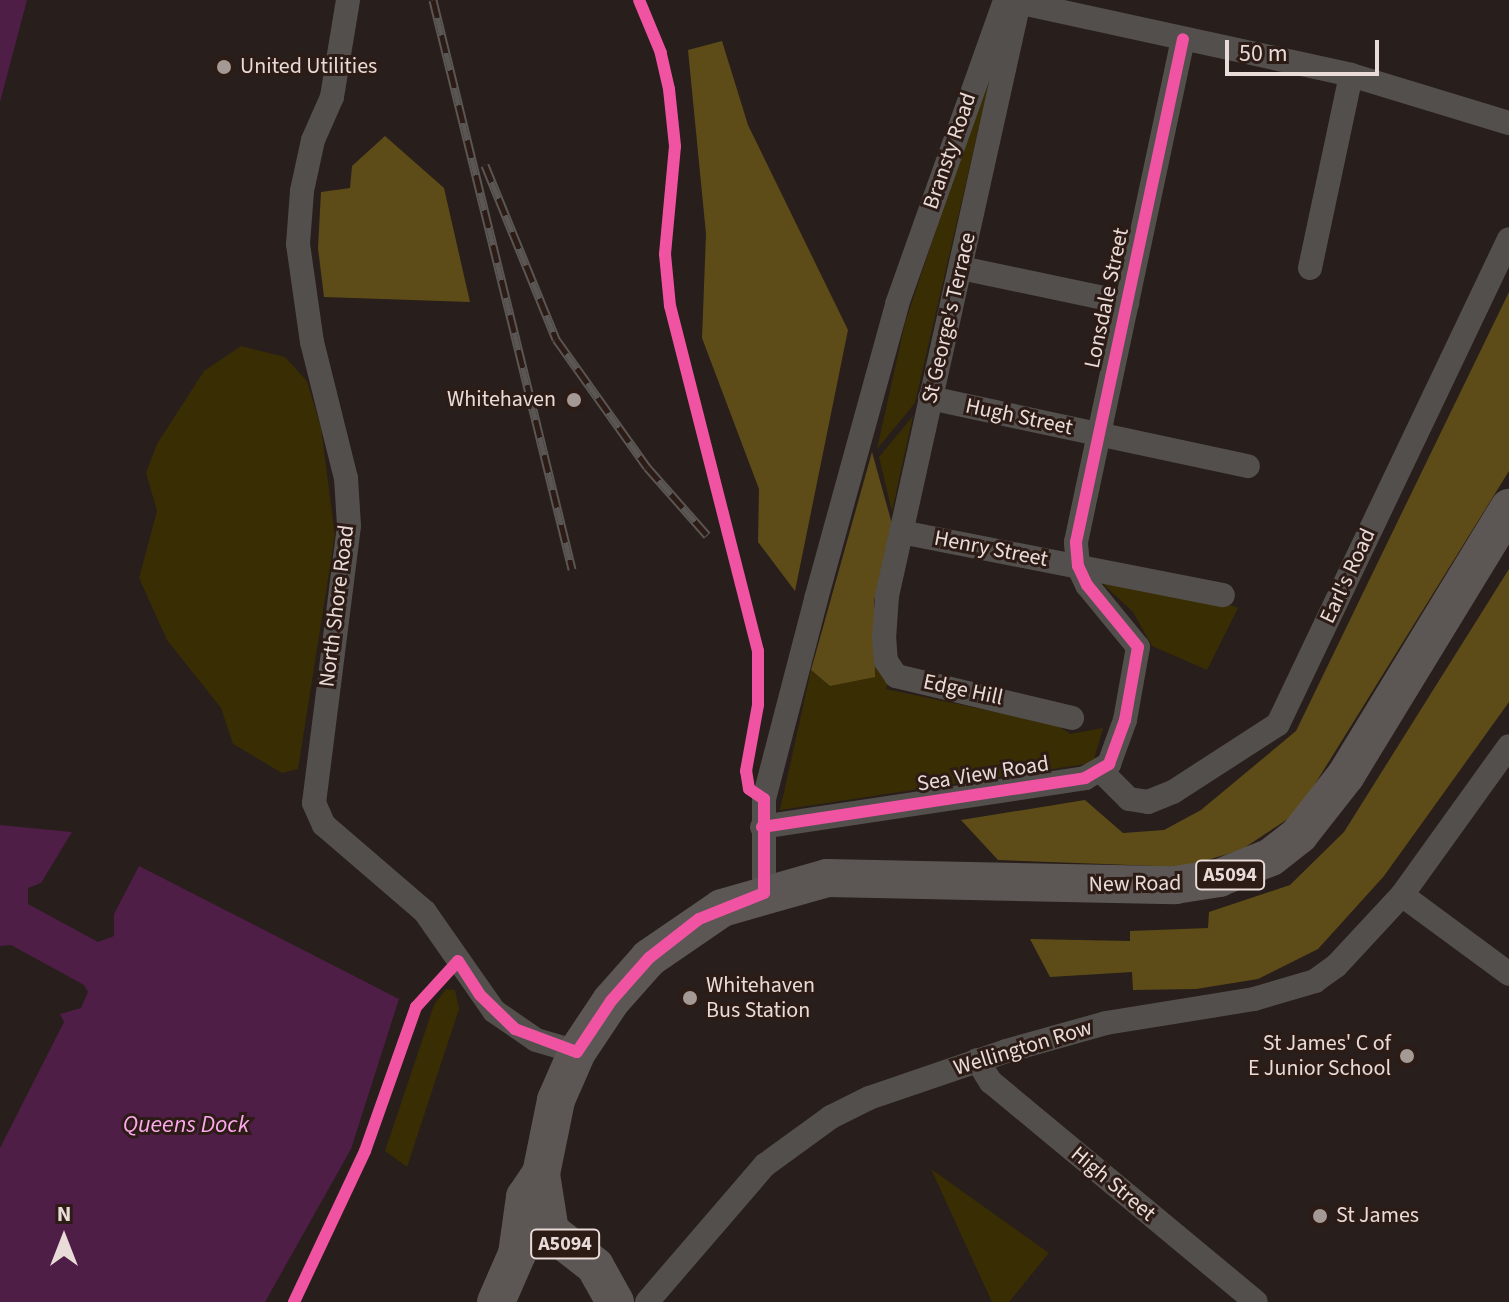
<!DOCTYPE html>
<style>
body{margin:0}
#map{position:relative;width:1509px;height:1302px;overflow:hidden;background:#281e1b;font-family:"Source Sans 3",sans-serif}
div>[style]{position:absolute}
.green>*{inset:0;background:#392d04}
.forest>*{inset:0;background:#5d4c18}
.water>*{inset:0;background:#4e1e46}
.minor>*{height:24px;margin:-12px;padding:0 12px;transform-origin:12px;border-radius:12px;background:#534f4d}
.primary>*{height:38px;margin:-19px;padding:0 19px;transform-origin:19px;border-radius:19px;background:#5c5754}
.rail>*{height:9px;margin-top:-4.5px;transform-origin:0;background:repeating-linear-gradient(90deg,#2d1b16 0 18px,#5a5654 0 36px);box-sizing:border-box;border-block:2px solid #5a5654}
.cycleway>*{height:12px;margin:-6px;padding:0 6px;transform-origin:6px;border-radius:6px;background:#f153a3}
.dots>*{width:22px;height:22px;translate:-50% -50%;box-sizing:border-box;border:4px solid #2d1b16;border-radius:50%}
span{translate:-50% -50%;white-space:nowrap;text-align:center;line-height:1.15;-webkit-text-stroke:6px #2d1b16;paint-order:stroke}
.shield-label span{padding:2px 6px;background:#2d1b16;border:2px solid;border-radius:6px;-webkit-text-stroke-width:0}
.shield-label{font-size:20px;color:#e8dbd8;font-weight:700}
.poi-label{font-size:22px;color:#e8dbd8}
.left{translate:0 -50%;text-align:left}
.right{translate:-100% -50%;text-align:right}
.street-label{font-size:22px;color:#e8dbd8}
.water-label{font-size:24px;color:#fda9ed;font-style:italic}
.north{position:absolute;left:24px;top:1198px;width:80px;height:80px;-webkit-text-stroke:6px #2d1b16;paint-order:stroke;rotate:0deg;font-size:22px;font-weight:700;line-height:32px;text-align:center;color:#e8dbd8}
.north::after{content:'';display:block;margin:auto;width:28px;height:36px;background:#e8dbd8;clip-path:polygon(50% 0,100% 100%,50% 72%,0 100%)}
.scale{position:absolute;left:1225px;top:40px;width:154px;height:36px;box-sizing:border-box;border:4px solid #e8dbd8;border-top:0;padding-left:10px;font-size:24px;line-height:28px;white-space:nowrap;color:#e8dbd8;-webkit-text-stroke:6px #2d1b16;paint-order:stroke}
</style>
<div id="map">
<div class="green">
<div style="clip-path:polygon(998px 44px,915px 403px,877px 449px,905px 323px)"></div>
<div style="clip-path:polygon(241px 346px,285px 357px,307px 381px,321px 428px,335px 535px,298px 769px,282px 773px,233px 744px,221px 708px,167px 640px,139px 578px,157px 511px,146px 473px,157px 444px,204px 371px)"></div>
<div style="clip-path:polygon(913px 416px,903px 461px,892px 512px,879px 457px)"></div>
<div style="clip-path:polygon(1100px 581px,1225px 603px,1238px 608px,1207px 670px,1152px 646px,1133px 612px)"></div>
<div style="clip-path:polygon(871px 638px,877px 639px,889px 679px,886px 689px,1057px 725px,1070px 734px,1103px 728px,1093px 763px,780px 810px,811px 670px,830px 686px,875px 676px)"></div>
<div style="clip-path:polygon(446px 989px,455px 990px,459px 1009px,407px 1167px,385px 1151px,434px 1005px)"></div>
<div style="clip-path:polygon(931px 1169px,1049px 1253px,1009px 1302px,992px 1302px)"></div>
</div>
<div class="forest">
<div style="clip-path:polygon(722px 41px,748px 125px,848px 330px,795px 591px,758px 542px,759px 489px,702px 338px,706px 234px,688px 50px)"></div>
<div style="clip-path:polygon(385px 136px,444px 188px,470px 302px,324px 297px,318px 248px,321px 192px,350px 188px,352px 166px)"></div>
<div style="clip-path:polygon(1509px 292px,1509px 471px,1297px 813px,1241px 850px,1184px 867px,998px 860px,961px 820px,1085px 800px,1123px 833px,1164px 830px,1201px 810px,1296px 731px)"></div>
<div style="clip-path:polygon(872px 452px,892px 524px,874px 601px,875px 677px,830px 686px,811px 670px)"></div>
<div style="clip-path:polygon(1509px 569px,1509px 702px,1384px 876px,1318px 949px,1258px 979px,1196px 989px,1133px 990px,1132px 972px,1050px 977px,1030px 939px,1130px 941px,1130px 931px,1208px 928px,1209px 912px,1290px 885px,1344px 832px)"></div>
</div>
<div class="water">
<div style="clip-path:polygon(0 0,27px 0,0 102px)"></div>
<div style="clip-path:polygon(0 825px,72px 832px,41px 883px,28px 888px,28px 904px,98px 942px,114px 936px,114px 914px,139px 866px,399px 999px,351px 1149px,265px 1302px,0 1302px,0 1148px,64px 1022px,60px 1014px,81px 1008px,88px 992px,84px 985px,11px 945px,0 946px)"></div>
</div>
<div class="minor">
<div style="left:348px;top:0;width:98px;rotate:99.4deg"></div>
<div style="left:332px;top:97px;width:47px;rotate:113.8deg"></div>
<div style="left:313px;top:140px;width:52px;rotate:102.2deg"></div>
<div style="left:302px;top:191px;width:53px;rotate:94.3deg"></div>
<div style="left:298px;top:244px;width:99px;rotate:81.9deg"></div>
<div style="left:312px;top:342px;width:140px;rotate:76deg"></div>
<div style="left:346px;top:478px;width:48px;rotate:86.4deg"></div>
<div style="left:349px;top:526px;width:279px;rotate:97.2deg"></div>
<div style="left:314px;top:803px;width:24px;rotate:66deg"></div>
<div style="left:324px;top:825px;width:133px;rotate:40.7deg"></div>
<div style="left:425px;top:912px;width:121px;rotate:55.1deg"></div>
<div style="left:494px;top:1011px;width:51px;rotate:34.6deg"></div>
<div style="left:536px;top:1040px;width:43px;rotate:16.3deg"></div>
<div style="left:1008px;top:0;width:351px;rotate:12.3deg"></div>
<div style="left:1351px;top:75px;width:165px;rotate:16.9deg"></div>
<div style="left:1019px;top:2px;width:608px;rotate:102.53deg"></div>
<div style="left:887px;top:596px;width:39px;rotate:94deg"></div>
<div style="left:884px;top:635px;width:26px;rotate:86deg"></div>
<div style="left:886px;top:661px;width:18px;rotate:56deg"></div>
<div style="left:896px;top:676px;width:181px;rotate:13.4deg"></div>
<div style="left:961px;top:268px;width:170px;rotate:11.9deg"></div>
<div style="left:1310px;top:268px;width:197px;rotate:-78deg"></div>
<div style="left:930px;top:398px;width:325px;rotate:12.1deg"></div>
<div style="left:901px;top:532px;width:328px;rotate:11.1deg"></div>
<div style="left:1102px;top:772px;width:38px;rotate:45deg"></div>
<div style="left:1129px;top:799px;width:19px;rotate:9deg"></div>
<div style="left:1148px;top:802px;width:27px;rotate:-22deg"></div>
<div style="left:1173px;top:792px;width:125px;rotate:-32.9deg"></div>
<div style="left:1278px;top:724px;width:537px;rotate:-64.53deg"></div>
<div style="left:762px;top:827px;width:327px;rotate:-8.6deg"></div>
<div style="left:1085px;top:778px;width:28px;rotate:-30deg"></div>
<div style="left:1109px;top:764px;width:47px;rotate:-70deg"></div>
<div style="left:1125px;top:720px;width:74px;rotate:-79.9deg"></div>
<div style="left:1138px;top:647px;width:80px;rotate:-129.4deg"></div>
<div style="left:1087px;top:585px;width:21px;rotate:-115deg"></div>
<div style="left:1078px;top:566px;width:24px;rotate:-95deg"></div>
<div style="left:1076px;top:542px;width:514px;rotate:-77.99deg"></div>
<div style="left:764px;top:893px;width:94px;rotate:-90deg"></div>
<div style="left:764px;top:799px;width:207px;rotate:-75.4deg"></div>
<div style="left:816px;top:599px;width:306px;rotate:-74.6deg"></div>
<div style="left:897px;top:304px;width:323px;rotate:-70.4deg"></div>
<div style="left:1402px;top:895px;width:133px;rotate:36.4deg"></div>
<div style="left:977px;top:1060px;width:26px;rotate:58deg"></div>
<div style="left:991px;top:1082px;width:344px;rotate:39.7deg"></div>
<div style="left:647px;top:1302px;width:181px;rotate:-49.3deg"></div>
<div style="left:765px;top:1165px;width:82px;rotate:-36deg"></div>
<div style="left:831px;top:1117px;width:42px;rotate:-26.6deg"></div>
<div style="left:869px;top:1098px;width:145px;rotate:-18.9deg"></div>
<div style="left:1006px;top:1051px;width:104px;rotate:-15.6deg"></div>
<div style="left:1106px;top:1023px;width:150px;rotate:-9.2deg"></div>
<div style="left:1254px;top:999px;width:64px;rotate:-16.4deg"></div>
<div style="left:1315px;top:981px;width:26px;rotate:-36deg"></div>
<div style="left:1336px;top:966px;width:97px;rotate:-47.1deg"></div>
<div style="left:1402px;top:895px;width:183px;rotate:-54.3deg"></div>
</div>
<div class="primary">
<div style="left:496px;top:1302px;width:52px;rotate:-66.4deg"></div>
<div style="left:517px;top:1254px;width:58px;rotate:-82deg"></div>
<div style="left:525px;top:1197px;width:25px;rotate:-56deg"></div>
<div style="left:615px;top:1302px;width:41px;rotate:-119.1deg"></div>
<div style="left:595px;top:1266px;width:57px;rotate:-142.1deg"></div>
<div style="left:550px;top:1231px;width:58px;rotate:-99deg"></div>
<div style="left:541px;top:1174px;width:76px;rotate:-78.5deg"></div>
<div style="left:556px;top:1100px;width:52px;rotate:-66.4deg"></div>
<div style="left:577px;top:1052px;width:61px;rotate:-56.3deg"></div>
<div style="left:611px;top:1001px;width:57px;rotate:-48.5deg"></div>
<div style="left:649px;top:958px;width:88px;rotate:-34.4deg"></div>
<div style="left:722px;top:908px;width:109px;rotate:-15.9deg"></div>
<div style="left:827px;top:878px;width:348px;rotate:1.2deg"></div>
<div style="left:1175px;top:885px;width:45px;rotate:-9deg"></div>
<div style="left:1219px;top:878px;width:56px;rotate:-22deg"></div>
<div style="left:1271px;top:857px;width:36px;rotate:-38deg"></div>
<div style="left:1299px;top:835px;width:76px;rotate:-51.9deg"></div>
<div style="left:1346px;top:775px;width:313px;rotate:-58.6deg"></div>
</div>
<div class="rail">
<div style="left:433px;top:0;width:586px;rotate:76.27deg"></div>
<div style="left:485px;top:165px;width:188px;rotate:67.8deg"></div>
<div style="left:556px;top:339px;width:157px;rotate:54.6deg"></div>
<div style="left:647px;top:467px;width:91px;rotate:48.6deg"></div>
</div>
<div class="cycleway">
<div style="left:762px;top:827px;width:327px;rotate:-8.6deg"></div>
<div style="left:1085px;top:778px;width:28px;rotate:-30deg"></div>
<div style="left:1109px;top:764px;width:47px;rotate:-70deg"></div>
<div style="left:1125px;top:720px;width:74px;rotate:-79.9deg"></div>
<div style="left:1138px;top:647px;width:80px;rotate:-129.4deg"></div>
<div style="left:1087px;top:585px;width:21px;rotate:-115deg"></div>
<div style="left:1078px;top:566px;width:24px;rotate:-95deg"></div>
<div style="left:1076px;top:542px;width:514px;rotate:-77.99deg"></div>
<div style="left:294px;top:1302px;width:167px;rotate:-64.8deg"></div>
<div style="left:365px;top:1151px;width:153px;rotate:-70.5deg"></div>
<div style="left:416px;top:1007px;width:62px;rotate:-47.6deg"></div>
<div style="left:458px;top:961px;width:40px;rotate:57.1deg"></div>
<div style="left:480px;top:995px;width:49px;rotate:44.2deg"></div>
<div style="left:515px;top:1029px;width:66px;rotate:20.4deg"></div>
<div style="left:577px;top:1052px;width:61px;rotate:-56.3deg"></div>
<div style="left:611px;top:1001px;width:57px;rotate:-48.5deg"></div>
<div style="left:649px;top:958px;width:63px;rotate:-38deg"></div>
<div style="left:699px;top:919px;width:70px;rotate:-21.8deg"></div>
<div style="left:764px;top:893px;width:94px;rotate:-90deg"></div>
<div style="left:764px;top:799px;width:18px;rotate:-146deg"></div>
<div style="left:749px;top:789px;width:18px;rotate:-99deg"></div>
<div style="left:746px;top:771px;width:67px;rotate:-79.7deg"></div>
<div style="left:758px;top:705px;width:54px;rotate:-90deg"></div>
<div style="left:758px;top:651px;width:356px;rotate:-104.3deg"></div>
<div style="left:670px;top:306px;width:52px;rotate:-95.5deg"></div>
<div style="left:665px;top:254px;width:108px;rotate:-84.7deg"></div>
<div style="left:675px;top:146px;width:57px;rotate:-96deg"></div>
<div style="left:669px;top:89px;width:37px;rotate:-103deg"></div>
<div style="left:661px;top:53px;width:57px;rotate:-112.5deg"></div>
</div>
<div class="dots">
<div style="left:224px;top:67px;background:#a59996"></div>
<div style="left:574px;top:400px;background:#a59996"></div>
<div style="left:690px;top:998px;background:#a59996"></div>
<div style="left:1407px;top:1056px;background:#a59996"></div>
<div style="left:1320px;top:1216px;background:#a59996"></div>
</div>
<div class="shield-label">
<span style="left:1230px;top:875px">A5094</span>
<span style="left:565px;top:1244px">A5094</span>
</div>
<div class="poi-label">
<span class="left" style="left:240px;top:67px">United Utilities</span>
<span class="right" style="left:556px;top:400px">Whitehaven</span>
<span class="left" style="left:706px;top:998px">Whitehaven<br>Bus Station</span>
<span class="right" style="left:1391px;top:1056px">St James' C of<br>E Junior School</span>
<span class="left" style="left:1336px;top:1216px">St James</span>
</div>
<div class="street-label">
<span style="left:950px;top:151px;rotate:-71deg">Bransty Road</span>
<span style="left:1107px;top:298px;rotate:-78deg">Lonsdale Street</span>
<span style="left:949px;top:318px;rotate:-77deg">St George's Terrace</span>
<span style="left:1019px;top:417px;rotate:12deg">Hugh Street</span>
<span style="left:991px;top:549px;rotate:11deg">Henry Street</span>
<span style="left:1348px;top:576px;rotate:-65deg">Earl's Road</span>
<span style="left:337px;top:606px;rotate:-83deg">North Shore Road</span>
<span style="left:963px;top:690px;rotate:12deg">Edge Hill</span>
<span style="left:983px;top:774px;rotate:-9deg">Sea View Road</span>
<span style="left:1135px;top:884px;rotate:-1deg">New Road</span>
<span style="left:1023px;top:1048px;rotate:-17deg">Wellington Row</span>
<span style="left:1113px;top:1184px;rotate:40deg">High Street</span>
</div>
<div class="water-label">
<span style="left:186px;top:1125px">Queens Dock</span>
</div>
<div class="north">N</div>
<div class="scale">50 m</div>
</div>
